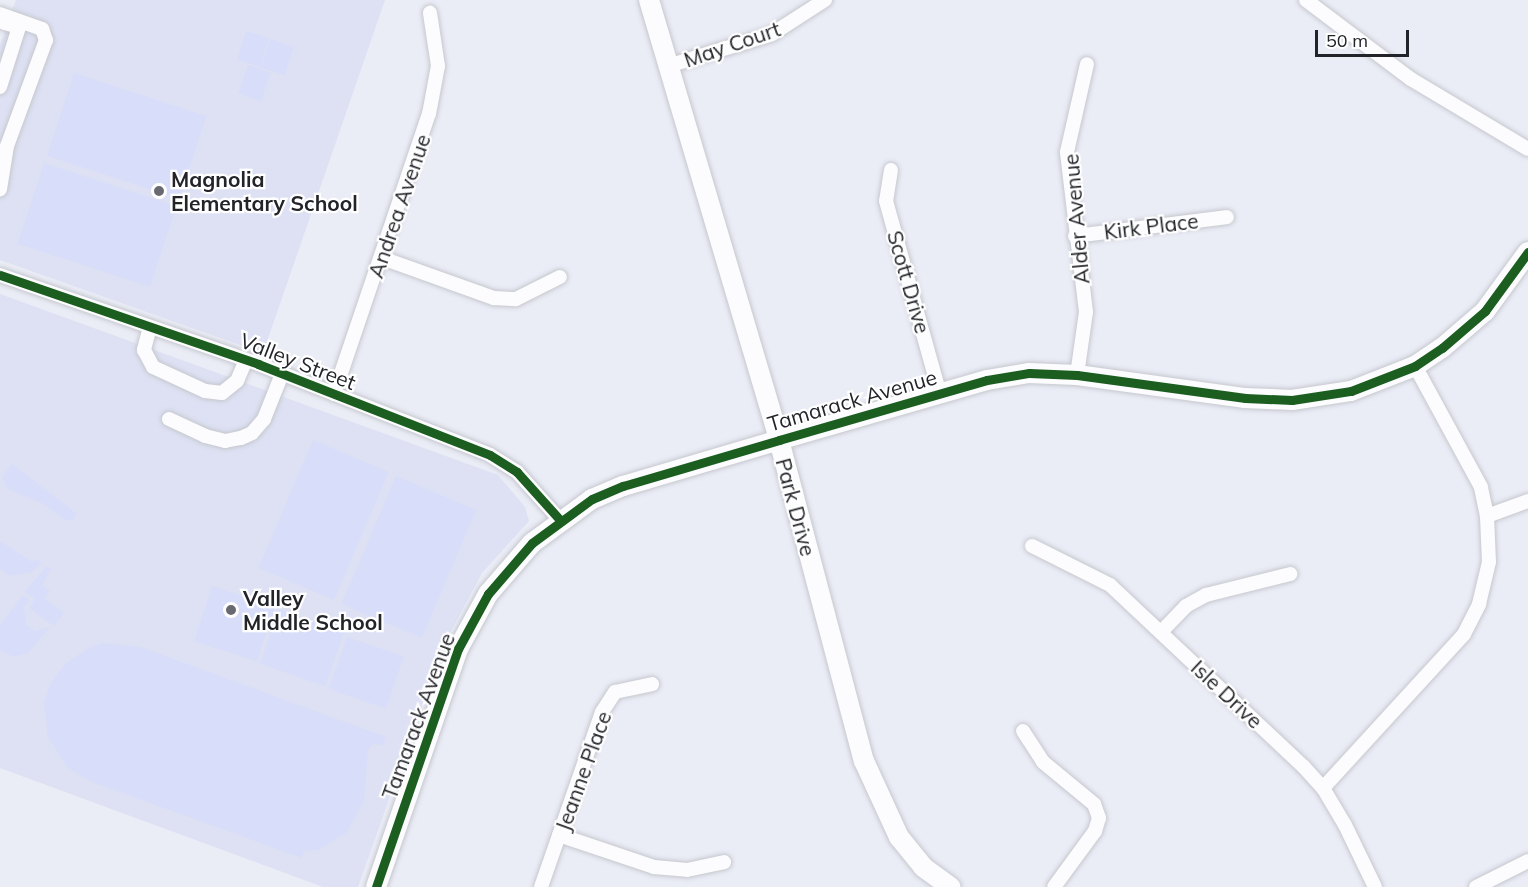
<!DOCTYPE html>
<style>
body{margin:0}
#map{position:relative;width:1528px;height:887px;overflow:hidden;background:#eaecf6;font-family:Mulish,sans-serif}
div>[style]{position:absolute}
.built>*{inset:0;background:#dde1f3}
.green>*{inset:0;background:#d8def9;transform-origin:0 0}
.roads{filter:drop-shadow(0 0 2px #c6c8ce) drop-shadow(0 0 2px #c6c8ce)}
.street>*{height:14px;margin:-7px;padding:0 7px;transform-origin:7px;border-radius:7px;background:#fcfcfe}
.secondary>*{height:20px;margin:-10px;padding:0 10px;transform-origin:10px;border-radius:10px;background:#fcfcfe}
.cycleway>*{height:9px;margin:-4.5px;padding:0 4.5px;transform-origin:4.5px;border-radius:4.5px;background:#1b5e20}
.dots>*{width:16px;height:16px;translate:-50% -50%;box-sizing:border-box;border:3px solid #fff;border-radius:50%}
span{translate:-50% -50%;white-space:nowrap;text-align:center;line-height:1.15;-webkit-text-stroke:4.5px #fff;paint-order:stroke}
.street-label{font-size:21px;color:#23242a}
.poi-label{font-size:21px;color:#23242a;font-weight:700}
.left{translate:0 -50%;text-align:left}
.scale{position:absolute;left:1315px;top:30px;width:94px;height:27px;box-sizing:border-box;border:3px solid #23242a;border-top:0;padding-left:8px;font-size:18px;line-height:21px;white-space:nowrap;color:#23242a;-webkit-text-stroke:4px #fff;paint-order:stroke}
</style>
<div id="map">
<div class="built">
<div style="clip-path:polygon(16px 0,385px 0,263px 353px,0 260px,0 45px)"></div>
<div style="clip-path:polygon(0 294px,498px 475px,525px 507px,529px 521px,482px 573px,443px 646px,358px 887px,323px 887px,0 768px)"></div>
</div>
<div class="green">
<div style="left:246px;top:31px;width:24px;height:30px;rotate:17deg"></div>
<div style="left:270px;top:39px;width:25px;height:30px;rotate:18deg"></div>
<div style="left:248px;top:65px;width:24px;height:30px;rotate:19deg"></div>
<div style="left:74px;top:73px;width:139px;height:87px;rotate:18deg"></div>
<div style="left:44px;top:163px;width:139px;height:85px;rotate:18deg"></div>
<div style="left:313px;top:440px;width:82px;height:139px;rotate:23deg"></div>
<div style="clip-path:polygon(12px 464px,77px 514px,73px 520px,65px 520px,42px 503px,8px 489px,2px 477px)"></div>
<div style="left:396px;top:476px;width:87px;height:139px;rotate:23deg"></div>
<div style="clip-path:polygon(0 541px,32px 562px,36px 559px,41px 563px,32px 572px,10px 576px,0 569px)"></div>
<div style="clip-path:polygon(47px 566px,51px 569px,42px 585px,50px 591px,44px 598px,64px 613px,54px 626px,29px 608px,35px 599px,25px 592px)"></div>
<div style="left:212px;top:586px;width:66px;height:58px;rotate:18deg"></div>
<div style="clip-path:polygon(23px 595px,29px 600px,24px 607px,26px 625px,36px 631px,50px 627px,28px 653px,14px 657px,0 650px,0 626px)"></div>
<div style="left:279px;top:609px;width:69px;height:58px;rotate:19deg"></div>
<div style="left:347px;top:637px;width:60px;height:55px;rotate:19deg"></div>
<div style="clip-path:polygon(103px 643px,141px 647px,386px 737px,383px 745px,373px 744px,368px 750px,364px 801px,346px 833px,318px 850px,304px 851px,302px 858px,92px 782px,68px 768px,48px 737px,44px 702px,51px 683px,66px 663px,90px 647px)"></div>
</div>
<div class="roads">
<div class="street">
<div style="left:1306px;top:0;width:131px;rotate:37deg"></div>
<div style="left:1411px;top:79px;width:136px;rotate:30.9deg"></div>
<div style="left:0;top:14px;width:45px;rotate:19.7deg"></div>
<div style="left:42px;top:29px;width:12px;rotate:70deg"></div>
<div style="left:46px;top:40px;width:113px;rotate:110.2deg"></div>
<div style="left:7px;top:146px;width:44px;rotate:99.2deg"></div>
<div style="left:668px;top:66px;width:109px;rotate:-17.1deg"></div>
<div style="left:772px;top:34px;width:63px;rotate:-32.7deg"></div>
<div style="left:0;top:87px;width:63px;rotate:-72.4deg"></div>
<div style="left:19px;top:27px;width:16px;rotate:-165deg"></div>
<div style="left:891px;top:170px;width:31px;rotate:99deg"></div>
<div style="left:886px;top:201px;width:200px;rotate:74.4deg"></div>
<div style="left:1075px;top:236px;width:153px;rotate:-7.1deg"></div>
<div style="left:382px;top:258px;width:119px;rotate:19.7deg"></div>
<div style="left:494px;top:298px;width:22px;rotate:3deg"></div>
<div style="left:516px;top:299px;width:49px;rotate:-26.6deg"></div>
<div style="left:0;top:275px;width:273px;rotate:19deg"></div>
<div style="left:258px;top:364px;width:249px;rotate:21.4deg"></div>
<div style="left:490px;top:455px;width:32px;rotate:32deg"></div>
<div style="left:517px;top:472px;width:64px;rotate:48.1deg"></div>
<div style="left:150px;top:327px;width:24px;rotate:105deg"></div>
<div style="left:144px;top:350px;width:19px;rotate:62deg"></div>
<div style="left:153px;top:367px;width:57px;rotate:24.8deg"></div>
<div style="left:205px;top:391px;width:17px;rotate:7deg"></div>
<div style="left:222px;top:393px;width:19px;rotate:-39deg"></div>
<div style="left:237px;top:381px;width:23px;rotate:-67deg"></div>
<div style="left:1077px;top:375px;width:64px;rotate:-81.9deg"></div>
<div style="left:1086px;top:312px;width:161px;rotate:-96.8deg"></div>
<div style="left:1067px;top:152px;width:90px;rotate:-77.2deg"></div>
<div style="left:334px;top:394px;width:296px;rotate:-71.3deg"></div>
<div style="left:429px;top:114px;width:49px;rotate:-79.4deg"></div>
<div style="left:438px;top:66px;width:54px;rotate:-98.6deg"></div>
<div style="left:169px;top:419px;width:40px;rotate:25deg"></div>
<div style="left:205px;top:436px;width:21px;rotate:14deg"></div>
<div style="left:225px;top:441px;width:16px;rotate:-11deg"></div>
<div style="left:241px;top:438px;width:12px;rotate:-24deg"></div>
<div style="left:252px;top:433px;width:18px;rotate:-49deg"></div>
<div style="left:264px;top:419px;width:48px;rotate:-68.2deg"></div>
<div style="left:1487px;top:516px;width:44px;rotate:-20.1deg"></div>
<div style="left:1032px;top:546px;width:87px;rotate:26.6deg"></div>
<div style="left:1110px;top:585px;width:265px;rotate:43.2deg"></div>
<div style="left:1303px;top:766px;width:30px;rotate:48deg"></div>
<div style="left:1323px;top:788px;width:43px;rotate:59.3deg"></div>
<div style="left:1345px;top:825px;width:69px;rotate:64.2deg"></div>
<div style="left:1161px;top:632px;width:36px;rotate:-46deg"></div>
<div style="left:1186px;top:606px;width:23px;rotate:-29deg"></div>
<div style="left:1206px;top:595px;width:87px;rotate:-14deg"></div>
<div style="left:1023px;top:731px;width:37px;rotate:57deg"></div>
<div style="left:1043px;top:762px;width:66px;rotate:39.5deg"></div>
<div style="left:1094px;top:804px;width:15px;rotate:70deg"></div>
<div style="left:1099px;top:818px;width:14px;rotate:107deg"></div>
<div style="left:1095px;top:831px;width:69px;rotate:126.2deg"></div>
<div style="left:1323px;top:788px;width:209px;rotate:-47.5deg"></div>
<div style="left:1464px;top:634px;width:34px;rotate:-63deg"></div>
<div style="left:1479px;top:604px;width:43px;rotate:-76.6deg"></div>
<div style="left:1489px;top:562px;width:46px;rotate:-92.5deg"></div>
<div style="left:1487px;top:516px;width:30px;rotate:-102deg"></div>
<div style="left:1481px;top:487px;width:138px;rotate:-118.6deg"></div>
<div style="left:559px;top:835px;width:100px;rotate:18.6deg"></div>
<div style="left:654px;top:867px;width:33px;rotate:5deg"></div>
<div style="left:687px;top:870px;width:38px;rotate:-12deg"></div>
<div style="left:541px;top:887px;width:185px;rotate:-70.8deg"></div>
<div style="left:602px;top:712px;width:24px;rotate:-57deg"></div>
<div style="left:615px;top:692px;width:38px;rotate:-12deg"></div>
<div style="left:1476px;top:887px;width:58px;rotate:-26.6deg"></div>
</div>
<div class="secondary">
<div style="left:649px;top:0;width:459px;rotate:73.5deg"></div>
<div style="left:779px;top:440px;width:332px;rotate:75.2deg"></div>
<div style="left:864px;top:761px;width:84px;rotate:65.3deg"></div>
<div style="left:899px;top:837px;width:38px;rotate:51deg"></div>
<div style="left:923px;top:867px;width:34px;rotate:36deg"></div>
<div style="left:376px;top:887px;width:252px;rotate:-71deg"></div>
<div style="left:458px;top:649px;width:63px;rotate:-61.4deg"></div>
<div style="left:488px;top:594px;width:67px;rotate:-49.2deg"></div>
<div style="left:532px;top:543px;width:74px;rotate:-36.3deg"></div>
<div style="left:592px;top:499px;width:34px;rotate:-23deg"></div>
<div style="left:623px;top:486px;width:163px;rotate:-16.4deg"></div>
<div style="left:779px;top:440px;width:216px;rotate:-16.1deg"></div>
<div style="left:987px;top:380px;width:43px;rotate:-9.5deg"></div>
<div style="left:1029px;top:373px;width:48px;rotate:2.4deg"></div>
<div style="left:1077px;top:375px;width:170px;rotate:7.8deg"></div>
<div style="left:1245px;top:398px;width:47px;rotate:2.4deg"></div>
<div style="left:1292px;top:400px;width:60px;rotate:-8.7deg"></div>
<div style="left:1351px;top:391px;width:69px;rotate:-21.3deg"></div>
<div style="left:1415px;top:366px;width:32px;rotate:-34deg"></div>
<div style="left:1442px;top:348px;width:57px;rotate:-40.7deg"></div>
<div style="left:1485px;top:311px;width:73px;rotate:-53.9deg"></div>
</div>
</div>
<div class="cycleway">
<div style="left:0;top:275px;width:273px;rotate:19deg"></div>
<div style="left:258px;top:364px;width:249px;rotate:21.4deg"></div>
<div style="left:490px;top:455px;width:32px;rotate:32deg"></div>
<div style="left:517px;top:472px;width:64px;rotate:48.1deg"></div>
<div style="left:376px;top:887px;width:252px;rotate:-71deg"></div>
<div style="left:458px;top:649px;width:63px;rotate:-61.4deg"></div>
<div style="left:488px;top:594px;width:67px;rotate:-49.2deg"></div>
<div style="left:532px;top:543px;width:74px;rotate:-36.3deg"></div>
<div style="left:592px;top:499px;width:34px;rotate:-23deg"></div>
<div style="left:623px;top:486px;width:163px;rotate:-16.4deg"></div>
<div style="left:779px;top:440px;width:216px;rotate:-16.1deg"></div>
<div style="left:987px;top:380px;width:43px;rotate:-9.5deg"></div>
<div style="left:1029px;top:373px;width:48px;rotate:2.4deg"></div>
<div style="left:1077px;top:375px;width:170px;rotate:7.8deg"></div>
<div style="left:1245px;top:398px;width:47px;rotate:2.4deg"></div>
<div style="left:1292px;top:400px;width:60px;rotate:-8.7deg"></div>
<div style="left:1351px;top:391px;width:69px;rotate:-21.3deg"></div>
<div style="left:1415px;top:366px;width:32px;rotate:-34deg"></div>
<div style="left:1442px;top:348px;width:57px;rotate:-40.7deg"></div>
<div style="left:1485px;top:311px;width:73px;rotate:-53.9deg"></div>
</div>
<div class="dots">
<div style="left:159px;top:191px;background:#696a71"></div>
<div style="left:231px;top:610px;background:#696a71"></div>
</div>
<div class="street-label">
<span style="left:732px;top:44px;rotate:-19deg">May Court</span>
<span style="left:399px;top:206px;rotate:-71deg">Andrea Avenue</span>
<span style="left:1076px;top:219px;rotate:-95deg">Alder Avenue</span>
<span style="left:1151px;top:226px;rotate:-7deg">Kirk Place</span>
<span style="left:909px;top:282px;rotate:74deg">Scott Drive</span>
<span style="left:298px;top:361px;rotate:21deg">Valley Street</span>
<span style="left:852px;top:400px;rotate:-16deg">Tamarack Avenue</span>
<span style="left:796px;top:507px;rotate:75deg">Park Drive</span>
<span style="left:1227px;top:694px;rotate:43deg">Isle Drive</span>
<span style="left:418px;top:716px;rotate:-70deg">Tamarack Avenue</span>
<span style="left:583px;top:771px;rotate:-70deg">Jeanne Place</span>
</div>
<div class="poi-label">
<span class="left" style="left:171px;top:191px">Magnolia<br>Elementary School</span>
<span class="left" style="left:243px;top:610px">Valley<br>Middle School</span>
</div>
<div class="scale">50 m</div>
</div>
